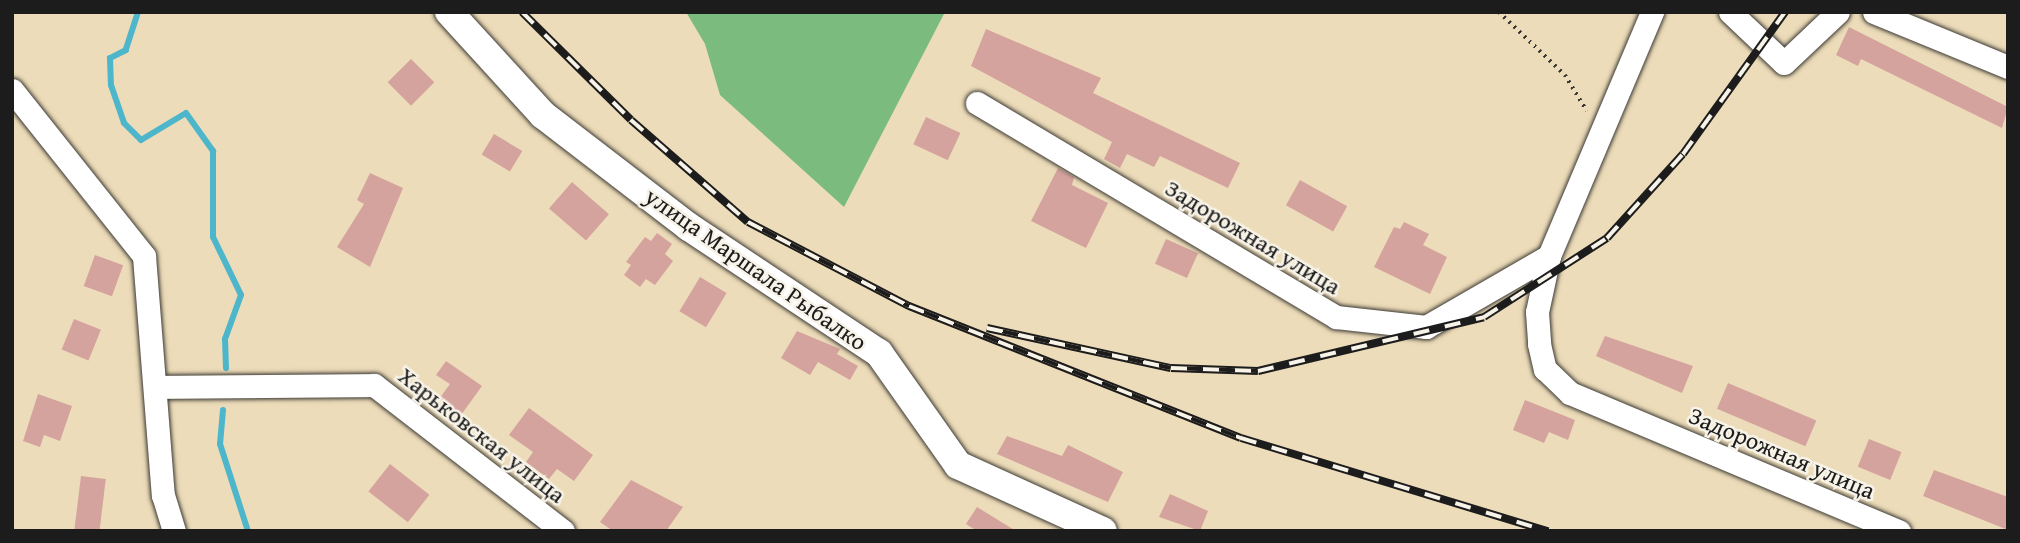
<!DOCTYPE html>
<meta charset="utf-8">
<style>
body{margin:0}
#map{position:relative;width:2020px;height:543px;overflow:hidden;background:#eddcb9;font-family:"Gentium Book Plus",serif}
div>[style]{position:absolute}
.forest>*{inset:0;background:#7bbc7e}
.stream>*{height:6px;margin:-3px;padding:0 3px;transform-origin:3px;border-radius:3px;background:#4db6cb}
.building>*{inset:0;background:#d5a39e;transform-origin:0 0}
.path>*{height:3.5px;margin-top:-1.75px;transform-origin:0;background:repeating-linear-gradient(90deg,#3b3934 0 2px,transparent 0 7px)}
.roads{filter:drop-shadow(0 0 2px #3b3934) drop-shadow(0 0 2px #3b3934)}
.minor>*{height:23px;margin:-11.5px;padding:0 11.5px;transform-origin:11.5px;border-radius:11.5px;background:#fff}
.tertiary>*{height:28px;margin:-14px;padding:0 14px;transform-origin:14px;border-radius:14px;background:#fff}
.rail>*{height:8px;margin-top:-4px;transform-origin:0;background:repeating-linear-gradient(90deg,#f7f3e8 0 16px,#1c1c1c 0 32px);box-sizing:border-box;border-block:2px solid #1c1c1c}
span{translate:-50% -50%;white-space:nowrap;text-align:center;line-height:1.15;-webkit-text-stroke:5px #f7f3e8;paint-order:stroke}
.street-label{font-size:24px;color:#1c1c1c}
.frame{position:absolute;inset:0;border:14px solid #1c1c1c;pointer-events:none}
</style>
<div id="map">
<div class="forest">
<div style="clip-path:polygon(686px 12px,945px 12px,844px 207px,720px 95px,705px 44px)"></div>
</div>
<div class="stream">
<div style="left:138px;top:12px;width:40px;rotate:108deg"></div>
<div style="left:126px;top:50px;width:18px;rotate:153deg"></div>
<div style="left:110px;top:58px;width:27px;rotate:88deg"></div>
<div style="left:111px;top:85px;width:40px;rotate:71.1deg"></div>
<div style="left:124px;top:123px;width:24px;rotate:45deg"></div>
<div style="left:141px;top:140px;width:52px;rotate:-31deg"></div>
<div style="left:186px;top:113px;width:47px;rotate:54.6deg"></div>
<div style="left:213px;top:151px;width:86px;rotate:90deg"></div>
<div style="left:213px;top:237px;width:64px;rotate:64.2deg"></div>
<div style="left:241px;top:295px;width:47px;rotate:110deg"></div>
<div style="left:225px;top:339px;width:29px;rotate:88deg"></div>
<div style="left:223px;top:410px;width:34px;rotate:95deg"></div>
<div style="left:220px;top:444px;width:91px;rotate:72.2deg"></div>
</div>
<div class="building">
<div style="clip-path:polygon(1849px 27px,2008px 107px,2002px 128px,1861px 59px,1858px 66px,1836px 55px)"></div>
<div style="clip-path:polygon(986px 29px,1101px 78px,1093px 93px,1240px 163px,1228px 188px,1160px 156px,1154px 167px,1127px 154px,1120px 168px,1104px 159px,1112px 142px,971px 66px)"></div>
<div style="left:411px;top:59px;width:33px;height:33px;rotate:45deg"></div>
<div style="left:926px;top:117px;width:38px;height:30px;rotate:25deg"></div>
<div style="left:494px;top:134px;width:33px;height:24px;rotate:31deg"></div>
<div style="clip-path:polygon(1058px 168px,1074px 177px,1072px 185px,1108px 203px,1086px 248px,1031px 221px)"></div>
<div style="clip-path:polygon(370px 173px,403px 188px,370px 267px,337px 247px,364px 204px,357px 200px)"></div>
<div style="left:1300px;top:180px;width:54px;height:29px;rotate:29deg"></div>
<div style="left:572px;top:182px;width:49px;height:35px;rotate:41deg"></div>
<div style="clip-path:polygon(1404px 222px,1429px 234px,1423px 245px,1447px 257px,1430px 294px,1374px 267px,1394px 227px,1400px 229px)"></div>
<div style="clip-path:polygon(657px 233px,672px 244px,665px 254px,673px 261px,655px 285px,646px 279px,640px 287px,624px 275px,631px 265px,626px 262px,645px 237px,651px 241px)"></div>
<div style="left:1166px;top:239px;width:35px;height:27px;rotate:24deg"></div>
<div style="left:95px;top:255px;width:30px;height:33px;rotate:20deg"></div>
<div style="left:700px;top:277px;width:31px;height:40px;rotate:31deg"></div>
<div style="left:74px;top:319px;width:29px;height:33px;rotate:22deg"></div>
<div style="clip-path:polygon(797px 331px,840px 349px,837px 354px,858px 366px,850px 380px,818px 362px,810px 375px,781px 358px)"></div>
<div style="clip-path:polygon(1605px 336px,1693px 366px,1682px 393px,1596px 356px)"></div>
<div style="clip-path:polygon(446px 361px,482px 386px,461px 415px,439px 399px,450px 384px,436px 375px)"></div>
<div style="left:1728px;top:383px;width:96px;height:28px;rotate:23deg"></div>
<div style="clip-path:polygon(38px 394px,72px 406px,60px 441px,44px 435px,40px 447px,23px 441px)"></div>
<div style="clip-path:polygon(1525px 400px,1575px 420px,1568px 440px,1549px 432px,1544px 443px,1513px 430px)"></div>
<div style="clip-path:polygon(529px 408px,593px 455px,574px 481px,557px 469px,549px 479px,526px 462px,533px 452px,509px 435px)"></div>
<div style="clip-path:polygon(1007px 436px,1062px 456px,1068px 445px,1123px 472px,1108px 502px,997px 454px)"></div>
<div style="left:1869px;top:439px;width:35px;height:30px;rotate:22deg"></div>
<div style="left:390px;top:464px;width:50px;height:35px;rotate:38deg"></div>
<div style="clip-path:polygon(1934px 470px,2008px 497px,2008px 530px,1923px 496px)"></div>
<div style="left:81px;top:476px;width:25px;height:55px;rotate:7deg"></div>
<div style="clip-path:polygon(631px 480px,683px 507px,666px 531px,613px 531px,600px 522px)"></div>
<div style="clip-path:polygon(1170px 494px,1208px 511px,1200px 531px,1159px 517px)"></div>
<div style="clip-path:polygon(977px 507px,1016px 531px,977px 531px,966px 524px)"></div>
</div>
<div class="path">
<div style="left:1499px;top:12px;width:91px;rotate:43.7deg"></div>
<div style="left:1565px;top:75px;width:42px;rotate:58.6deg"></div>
</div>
<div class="roads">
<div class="minor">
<div style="left:1730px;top:12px;width:74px;rotate:43.4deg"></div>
<div style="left:1784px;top:63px;width:74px;rotate:-43.4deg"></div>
<div style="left:1874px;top:12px;width:145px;rotate:22.3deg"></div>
<div style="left:12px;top:90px;width:212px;rotate:51.5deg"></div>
<div style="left:144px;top:256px;width:240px;rotate:85.5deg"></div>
<div style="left:163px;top:495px;width:38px;rotate:73deg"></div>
<div style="left:977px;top:103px;width:418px;rotate:30.8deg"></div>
<div style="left:1336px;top:317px;width:91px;rotate:6.3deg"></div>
<div style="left:1426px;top:327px;width:142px;rotate:-30deg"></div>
<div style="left:1549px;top:256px;width:57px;rotate:102.1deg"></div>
<div style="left:1537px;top:312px;width:32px;rotate:86deg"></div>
<div style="left:1539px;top:344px;width:26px;rotate:77deg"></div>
<div style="left:1545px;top:369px;width:35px;rotate:44deg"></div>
<div style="left:1570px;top:393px;width:357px;rotate:22.8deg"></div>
<div style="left:1549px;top:256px;width:265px;rotate:-67.1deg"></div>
<div style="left:158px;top:387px;width:216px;rotate:-0.5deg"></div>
<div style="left:374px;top:385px;width:239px;rotate:37.7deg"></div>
</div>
<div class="tertiary">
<div style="left:449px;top:12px;width:139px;rotate:47.6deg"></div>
<div style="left:543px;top:115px;width:184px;rotate:37.5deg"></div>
<div style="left:689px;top:227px;width:228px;rotate:33.6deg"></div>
<div style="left:879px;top:353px;width:137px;rotate:54.8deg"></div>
<div style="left:958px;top:465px;width:159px;rotate:24.5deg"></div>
</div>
</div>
<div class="rail">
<div style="left:522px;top:12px;width:153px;rotate:44.7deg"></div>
<div style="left:631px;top:120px;width:155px;rotate:41.1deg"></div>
<div style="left:748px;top:222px;width:182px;rotate:27.6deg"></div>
<div style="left:909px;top:306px;width:357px;rotate:21.7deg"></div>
<div style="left:1241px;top:438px;width:321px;rotate:16.9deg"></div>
<div style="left:987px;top:328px;width:188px;rotate:12.3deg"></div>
<div style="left:1171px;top:368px;width:87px;rotate:2deg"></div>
<div style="left:1258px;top:371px;width:232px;rotate:-13.4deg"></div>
<div style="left:1484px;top:317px;width:146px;rotate:-32.7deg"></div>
<div style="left:1607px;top:238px;width:113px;rotate:-47.9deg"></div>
<div style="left:1683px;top:154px;width:175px;rotate:-54.3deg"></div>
</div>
<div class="street-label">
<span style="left:1253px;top:237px;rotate:31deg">Задорожная улица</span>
<span style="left:756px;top:269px;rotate:35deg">улица Маршала Рыбалко</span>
<span style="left:482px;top:435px;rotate:38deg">Харьковская улица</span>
<span style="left:1782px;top:453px;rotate:23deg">Задорожная улица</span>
</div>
<div class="frame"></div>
</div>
